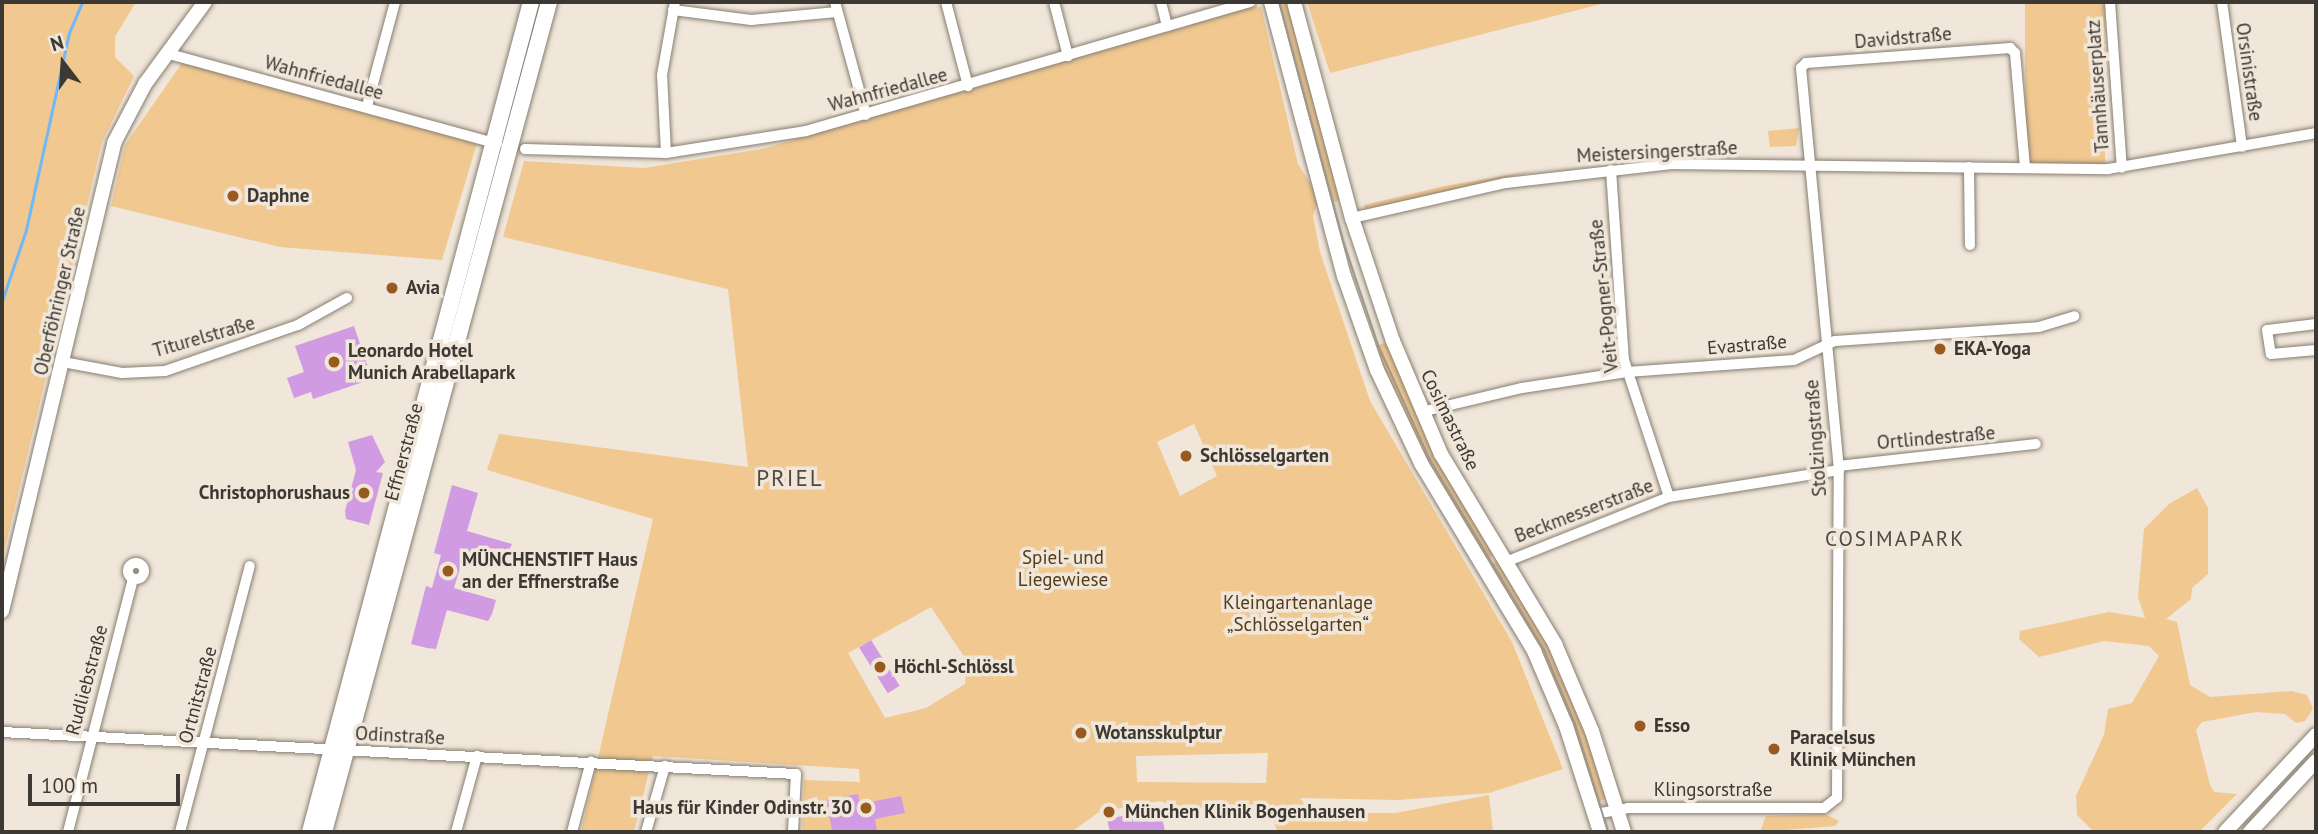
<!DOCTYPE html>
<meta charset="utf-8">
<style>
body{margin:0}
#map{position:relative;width:2318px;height:834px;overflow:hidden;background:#f0e6d9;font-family:"PT Sans",sans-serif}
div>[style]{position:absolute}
.green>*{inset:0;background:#f0c890;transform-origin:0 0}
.stream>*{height:2.5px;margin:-1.25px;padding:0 1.25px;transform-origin:1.25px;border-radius:1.25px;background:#70b9f6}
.building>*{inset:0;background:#d09be3;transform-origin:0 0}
.roads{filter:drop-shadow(0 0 2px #867e72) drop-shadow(0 0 2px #867e72)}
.street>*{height:10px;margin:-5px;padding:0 5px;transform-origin:5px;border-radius:5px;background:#fff}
.street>.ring{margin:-5px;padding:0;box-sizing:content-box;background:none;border:10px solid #fff;border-radius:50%}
.secondary>*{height:14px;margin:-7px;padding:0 7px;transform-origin:7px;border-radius:7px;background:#fff}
.primary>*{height:16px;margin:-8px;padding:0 8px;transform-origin:8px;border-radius:8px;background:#fff}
.tram>*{height:2px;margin:-1px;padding:0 1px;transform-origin:1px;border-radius:1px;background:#9e978d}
.dots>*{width:19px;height:19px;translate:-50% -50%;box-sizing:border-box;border:4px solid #f0e6d9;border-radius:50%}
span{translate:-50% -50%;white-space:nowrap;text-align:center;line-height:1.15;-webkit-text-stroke:7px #f0e6d9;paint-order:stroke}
.street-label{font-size:19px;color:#3c3833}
.poi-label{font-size:19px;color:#3c3833;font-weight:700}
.left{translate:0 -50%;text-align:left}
.right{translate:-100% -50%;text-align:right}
.park-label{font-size:19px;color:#523c1a}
.neighbourhood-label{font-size:21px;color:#50493e;letter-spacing:2px}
.quarter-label{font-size:23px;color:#50493e;letter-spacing:2px}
.frame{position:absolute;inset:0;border:4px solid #3c3833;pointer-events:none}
.north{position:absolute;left:28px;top:28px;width:70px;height:70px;-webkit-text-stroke:5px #f0e6d9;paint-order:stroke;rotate:343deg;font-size:19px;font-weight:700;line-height:28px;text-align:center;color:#3c3833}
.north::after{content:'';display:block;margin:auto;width:24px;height:32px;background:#3c3833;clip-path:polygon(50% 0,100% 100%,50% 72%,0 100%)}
.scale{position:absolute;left:28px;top:774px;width:152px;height:32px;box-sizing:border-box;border:4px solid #3c3833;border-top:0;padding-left:9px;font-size:21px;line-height:24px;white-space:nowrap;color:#3c3833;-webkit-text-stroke:5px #f0e6d9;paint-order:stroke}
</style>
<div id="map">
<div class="green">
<div style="clip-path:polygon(2px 2px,136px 2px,115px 37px,115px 57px,134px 76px,102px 142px,2px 561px)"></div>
<div style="left:1291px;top:2px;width:204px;height:16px;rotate:75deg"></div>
<div style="clip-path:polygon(1307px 2px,1609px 2px,1330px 73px)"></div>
<div style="left:2025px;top:2px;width:80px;height:162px"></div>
<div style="clip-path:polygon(evenodd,1247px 6px,1261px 7px,1298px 164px,1319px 197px,1313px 216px,1320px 252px,1370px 401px,1512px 642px,1563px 769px,1489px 793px,1398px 800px,1300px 798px,1310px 813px,1396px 813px,1489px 795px,1493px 832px,1277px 832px,1273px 816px,1262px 810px,1180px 808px,1160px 801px,1099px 812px,1071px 832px,802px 832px,804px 780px,860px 782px,859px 769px,653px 756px,634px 832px,581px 832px,653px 519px,487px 470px,499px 434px,748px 467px,728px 289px,503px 237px,524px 161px,644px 168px,762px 149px,1247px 6px,1194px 424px,1217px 476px,1180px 496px,1157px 442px,1194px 424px,1247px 6px,931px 607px,967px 661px,965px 684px,926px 708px,885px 718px,848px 653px,931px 607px,1247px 6px,1268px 753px,1266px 783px,1137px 782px,1136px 756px,1268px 753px)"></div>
<div style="clip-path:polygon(184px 60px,477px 143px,442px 260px,280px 247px,111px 206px,125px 145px)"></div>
<div style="clip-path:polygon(1799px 128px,1796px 146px,1770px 147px,1768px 131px)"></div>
<div style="clip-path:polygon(1538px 170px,1366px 210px,1364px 205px,1445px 186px)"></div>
<div style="clip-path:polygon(1390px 341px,1499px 552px,1486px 560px,1419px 450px,1372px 347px)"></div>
<div style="clip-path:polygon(2197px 488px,2208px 508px,2208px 574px,2192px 588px,2191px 599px,2166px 619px,2177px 622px,2190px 685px,2210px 697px,2292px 691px,2307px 695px,2313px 709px,2305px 721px,2296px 723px,2285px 714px,2256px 712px,2202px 722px,2196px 730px,2210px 785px,2214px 792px,2237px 794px,2199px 832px,2094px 832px,2077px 815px,2076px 796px,2104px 735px,2108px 709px,2132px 703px,2159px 656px,2149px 646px,2104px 641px,2039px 657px,2019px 639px,2020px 631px,2109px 612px,2145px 618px,2138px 597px,2144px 529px,2169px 504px)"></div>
<div style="clip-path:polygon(1503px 557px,1580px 708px,1609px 798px,1597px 802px,1533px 640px,1490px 565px)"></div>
<div style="clip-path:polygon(1825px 814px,1839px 821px,1835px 826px,1760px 832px,1766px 816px)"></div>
</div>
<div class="stream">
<div style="left:2px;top:301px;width:75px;rotate:-71.3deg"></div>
<div style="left:26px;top:230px;width:202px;rotate:-77.7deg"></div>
<div style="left:69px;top:33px;width:34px;rotate:-67deg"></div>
</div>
<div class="building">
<div style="clip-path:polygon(354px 326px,372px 379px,313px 399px,311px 392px,294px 398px,287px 378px,304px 372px,295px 346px)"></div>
<div style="clip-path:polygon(372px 435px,385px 462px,376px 472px,383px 473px,369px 525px,346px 519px,345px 511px,356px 470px,348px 442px)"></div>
<div style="clip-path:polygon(452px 485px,478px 493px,467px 531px,512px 544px,503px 565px,464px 555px,454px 588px,496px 600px,492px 614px,488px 621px,447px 610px,436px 649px,427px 648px,411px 644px,426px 586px,432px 588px,441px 555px,434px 553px)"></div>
<div style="left:871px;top:640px;width:54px;height:14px;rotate:58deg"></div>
<div style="clip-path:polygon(858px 794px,860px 804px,901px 796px,905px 813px,875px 819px,877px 831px,832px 830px,826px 800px)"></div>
<div style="clip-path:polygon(1160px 809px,1165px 831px,1110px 832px,1107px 819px)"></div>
</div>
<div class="roads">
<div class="street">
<div style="left:835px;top:2px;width:117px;rotate:74.7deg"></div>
<div style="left:946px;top:2px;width:87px;rotate:75.3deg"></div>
<div style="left:1054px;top:2px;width:56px;rotate:75.5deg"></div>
<div style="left:1161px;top:2px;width:25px;rotate:76deg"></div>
<div style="left:2110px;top:2px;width:166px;rotate:85.9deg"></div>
<div style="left:2222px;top:2px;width:146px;rotate:82.1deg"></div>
<div style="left:673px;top:10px;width:79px;rotate:7.3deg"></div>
<div style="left:751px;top:20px;width:86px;rotate:-5.3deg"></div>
<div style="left:169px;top:54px;width:340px;rotate:15.3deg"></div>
<div style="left:367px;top:106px;width:108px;rotate:-74.9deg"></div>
<div style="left:525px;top:149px;width:141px;rotate:1.6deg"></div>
<div style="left:666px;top:153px;width:142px;rotate:-8.9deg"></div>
<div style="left:806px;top:131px;width:463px;rotate:-16.2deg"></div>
<div style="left:666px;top:153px;width:78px;rotate:-92.9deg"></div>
<div style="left:662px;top:75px;width:74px;rotate:-79.9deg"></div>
<div style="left:1969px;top:167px;width:78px;rotate:89.3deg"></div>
<div style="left:1611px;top:170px;width:190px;rotate:86.1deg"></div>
<div style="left:1624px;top:360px;width:144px;rotate:71.8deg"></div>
<div style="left:1352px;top:218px;width:158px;rotate:-12.8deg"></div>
<div style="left:1506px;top:183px;width:169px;rotate:-6.5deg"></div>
<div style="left:1674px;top:164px;width:434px;rotate:0.7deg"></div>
<div style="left:2108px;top:169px;width:211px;rotate:-9.8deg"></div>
<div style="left:2316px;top:324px;width:49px;rotate:173deg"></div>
<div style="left:2267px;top:330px;width:24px;rotate:81deg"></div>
<div style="left:2271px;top:354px;width:45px;rotate:-5.1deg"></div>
<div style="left:63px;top:362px;width:60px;rotate:10.6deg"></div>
<div style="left:122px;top:373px;width:43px;rotate:-2.7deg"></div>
<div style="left:165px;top:371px;width:141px;rotate:-19.1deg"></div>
<div style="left:298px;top:325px;width:56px;rotate:-28.9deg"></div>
<div style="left:1421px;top:412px;width:104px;rotate:-13.4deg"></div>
<div style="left:1522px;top:388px;width:106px;rotate:-8.7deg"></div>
<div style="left:1627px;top:372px;width:167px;rotate:-4.1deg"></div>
<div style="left:1794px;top:360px;width:45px;rotate:-24.9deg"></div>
<div style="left:1835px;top:341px;width:204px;rotate:-3.9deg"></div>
<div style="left:2039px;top:327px;width:37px;rotate:-17deg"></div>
<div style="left:1839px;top:466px;width:198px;rotate:-6.4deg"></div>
<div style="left:1508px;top:561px;width:173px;rotate:-21.7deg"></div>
<div style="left:1669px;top:497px;width:172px;rotate:-9deg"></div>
<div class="ring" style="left:128px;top:563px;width:6px;height:6px"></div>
<div style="left:2px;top:732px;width:795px;rotate:3.03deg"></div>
<div style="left:796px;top:774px;width:58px;rotate:93deg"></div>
<div style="left:1595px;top:814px;width:34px;rotate:-10deg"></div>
<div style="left:1628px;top:808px;width:196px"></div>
<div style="left:1824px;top:808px;width:16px;rotate:-38deg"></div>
<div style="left:1837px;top:798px;width:328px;rotate:-89.7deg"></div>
<div style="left:1839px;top:470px;width:404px;rotate:-95.4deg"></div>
<div style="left:1801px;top:68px;width:7px;rotate:-45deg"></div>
<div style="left:1806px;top:63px;width:205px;rotate:-4.2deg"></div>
<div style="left:2010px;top:48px;width:7px;rotate:45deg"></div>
<div style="left:2015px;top:53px;width:115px;rotate:85deg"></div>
<div style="left:68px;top:832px;width:261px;rotate:-75.6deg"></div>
<div style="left:180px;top:832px;width:275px;rotate:-75.3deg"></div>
<div style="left:456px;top:832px;width:79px;rotate:-74.6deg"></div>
<div style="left:572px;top:832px;width:73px;rotate:-75deg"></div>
<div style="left:646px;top:832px;width:69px;rotate:-73.9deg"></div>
</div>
<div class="secondary">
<div style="left:1271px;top:2px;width:284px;rotate:75.1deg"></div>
<div style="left:1344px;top:276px;width:100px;rotate:70.7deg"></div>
<div style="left:1377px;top:370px;width:105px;rotate:64.7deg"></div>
<div style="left:1422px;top:465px;width:217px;rotate:58.9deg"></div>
<div style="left:1534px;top:651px;width:82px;rotate:66.9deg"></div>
<div style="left:1566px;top:726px;width:111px;rotate:72.2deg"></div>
<div style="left:1294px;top:2px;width:224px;rotate:75deg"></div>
<div style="left:1352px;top:218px;width:130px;rotate:71.6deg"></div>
<div style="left:1393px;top:341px;width:123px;rotate:67deg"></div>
<div style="left:1441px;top:454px;width:222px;rotate:59deg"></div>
<div style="left:1555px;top:644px;width:95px;rotate:67deg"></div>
<div style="left:1592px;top:731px;width:106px;rotate:72.4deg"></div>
<div style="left:2px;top:611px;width:481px;rotate:-76.5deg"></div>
<div style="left:114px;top:143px;width:67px;rotate:-62.3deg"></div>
<div style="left:145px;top:84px;width:102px;rotate:-53.8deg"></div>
<div style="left:2225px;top:832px;width:133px;rotate:-46.8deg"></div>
<div style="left:2250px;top:832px;width:97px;rotate:-47.1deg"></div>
</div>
<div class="primary">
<div style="left:310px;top:832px;width:859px;rotate:-75.09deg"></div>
<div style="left:324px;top:832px;width:860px;rotate:-74.83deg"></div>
</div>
</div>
<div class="tram">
<div style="left:1279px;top:2px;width:247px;rotate:75deg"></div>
<div style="left:1343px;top:241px;width:110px;rotate:71.4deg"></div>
<div style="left:1378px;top:345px;width:126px;rotate:65.7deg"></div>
<div style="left:1430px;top:460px;width:222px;rotate:59deg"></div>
<div style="left:1544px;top:650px;width:80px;rotate:67.3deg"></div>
<div style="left:1575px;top:724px;width:113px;rotate:73deg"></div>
</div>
<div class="dots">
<div style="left:233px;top:196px;background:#985a1f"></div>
<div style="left:392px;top:288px;background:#985a1f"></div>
<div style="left:1940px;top:349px;background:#985a1f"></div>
<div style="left:334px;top:362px;background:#985a1f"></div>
<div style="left:1186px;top:456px;background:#985a1f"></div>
<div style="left:364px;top:493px;background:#985a1f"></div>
<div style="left:448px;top:571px;background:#985a1f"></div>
<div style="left:880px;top:667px;background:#985a1f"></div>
<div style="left:1640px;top:726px;background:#985a1f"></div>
<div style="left:1081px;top:733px;background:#985a1f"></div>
<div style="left:1774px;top:749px;background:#985a1f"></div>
<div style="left:866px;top:808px;background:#985a1f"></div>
<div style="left:1109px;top:812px;background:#985a1f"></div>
</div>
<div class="street-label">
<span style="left:1903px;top:38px;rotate:-5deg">Davidstraße</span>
<span style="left:2249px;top:72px;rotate:82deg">Orsinistraße</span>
<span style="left:324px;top:78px;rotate:15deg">Wahnfriedallee</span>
<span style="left:2098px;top:86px;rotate:-94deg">Tannhäuserplatz</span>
<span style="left:888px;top:90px;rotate:-15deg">Wahnfriedallee</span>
<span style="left:1657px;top:152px;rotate:-3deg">Meistersingerstraße</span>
<span style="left:60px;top:291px;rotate:-77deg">Oberföhringer Straße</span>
<span style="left:1604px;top:296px;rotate:-96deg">Veit-Pogner-Straße</span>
<span style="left:204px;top:337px;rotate:-16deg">Titurelstraße</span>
<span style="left:1747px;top:345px;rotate:-5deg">Evastraße</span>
<span style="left:1450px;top:420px;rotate:64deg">Cosimastraße</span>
<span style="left:1816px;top:438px;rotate:-94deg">Stolzingstraße</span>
<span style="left:1936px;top:438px;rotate:-5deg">Ortlindestraße</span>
<span style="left:404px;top:452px;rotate:-75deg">Effnerstraße</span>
<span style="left:1584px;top:511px;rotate:-21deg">Beckmesserstraße</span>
<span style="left:87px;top:680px;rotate:-75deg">Rudliebstraße</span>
<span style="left:198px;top:695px;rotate:-75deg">Ortnitstraße</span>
<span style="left:400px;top:736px;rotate:3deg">Odinstraße</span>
<span style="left:1713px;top:790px">Klingsorstraße</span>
</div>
<div class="poi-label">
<span class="left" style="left:247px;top:196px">Daphne</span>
<span class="left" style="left:406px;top:288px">Avia</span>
<span class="left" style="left:1954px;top:349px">EKA-Yoga</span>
<span class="left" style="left:348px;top:362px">Leonardo Hotel<br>Munich Arabellapark</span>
<span class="left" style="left:1200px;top:456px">Schlösselgarten</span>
<span class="right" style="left:350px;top:493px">Christophorushaus</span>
<span class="left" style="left:462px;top:571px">MÜNCHENSTIFT Haus<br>an der Effnerstraße</span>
<span class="left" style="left:894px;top:667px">Höchl-Schlössl</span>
<span class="left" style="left:1654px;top:726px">Esso</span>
<span class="left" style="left:1095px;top:733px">Wotansskulptur</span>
<span class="left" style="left:1790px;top:749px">Paracelsus<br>Klinik München</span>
<span class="right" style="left:852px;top:808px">Haus für Kinder Odinstr. 30</span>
<span class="left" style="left:1125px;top:812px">München Klinik Bogenhausen</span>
</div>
<div class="park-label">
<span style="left:1063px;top:569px">Spiel- und<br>Liegewiese</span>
<span style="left:1298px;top:614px">Kleingartenanlage<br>„Schlösselgarten“</span>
</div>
<div class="neighbourhood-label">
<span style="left:1895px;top:539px">COSIMAPARK</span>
</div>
<div class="quarter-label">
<span style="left:790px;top:478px">PRIEL</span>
</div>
<div class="frame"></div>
<div class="north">N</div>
<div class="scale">100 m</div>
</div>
